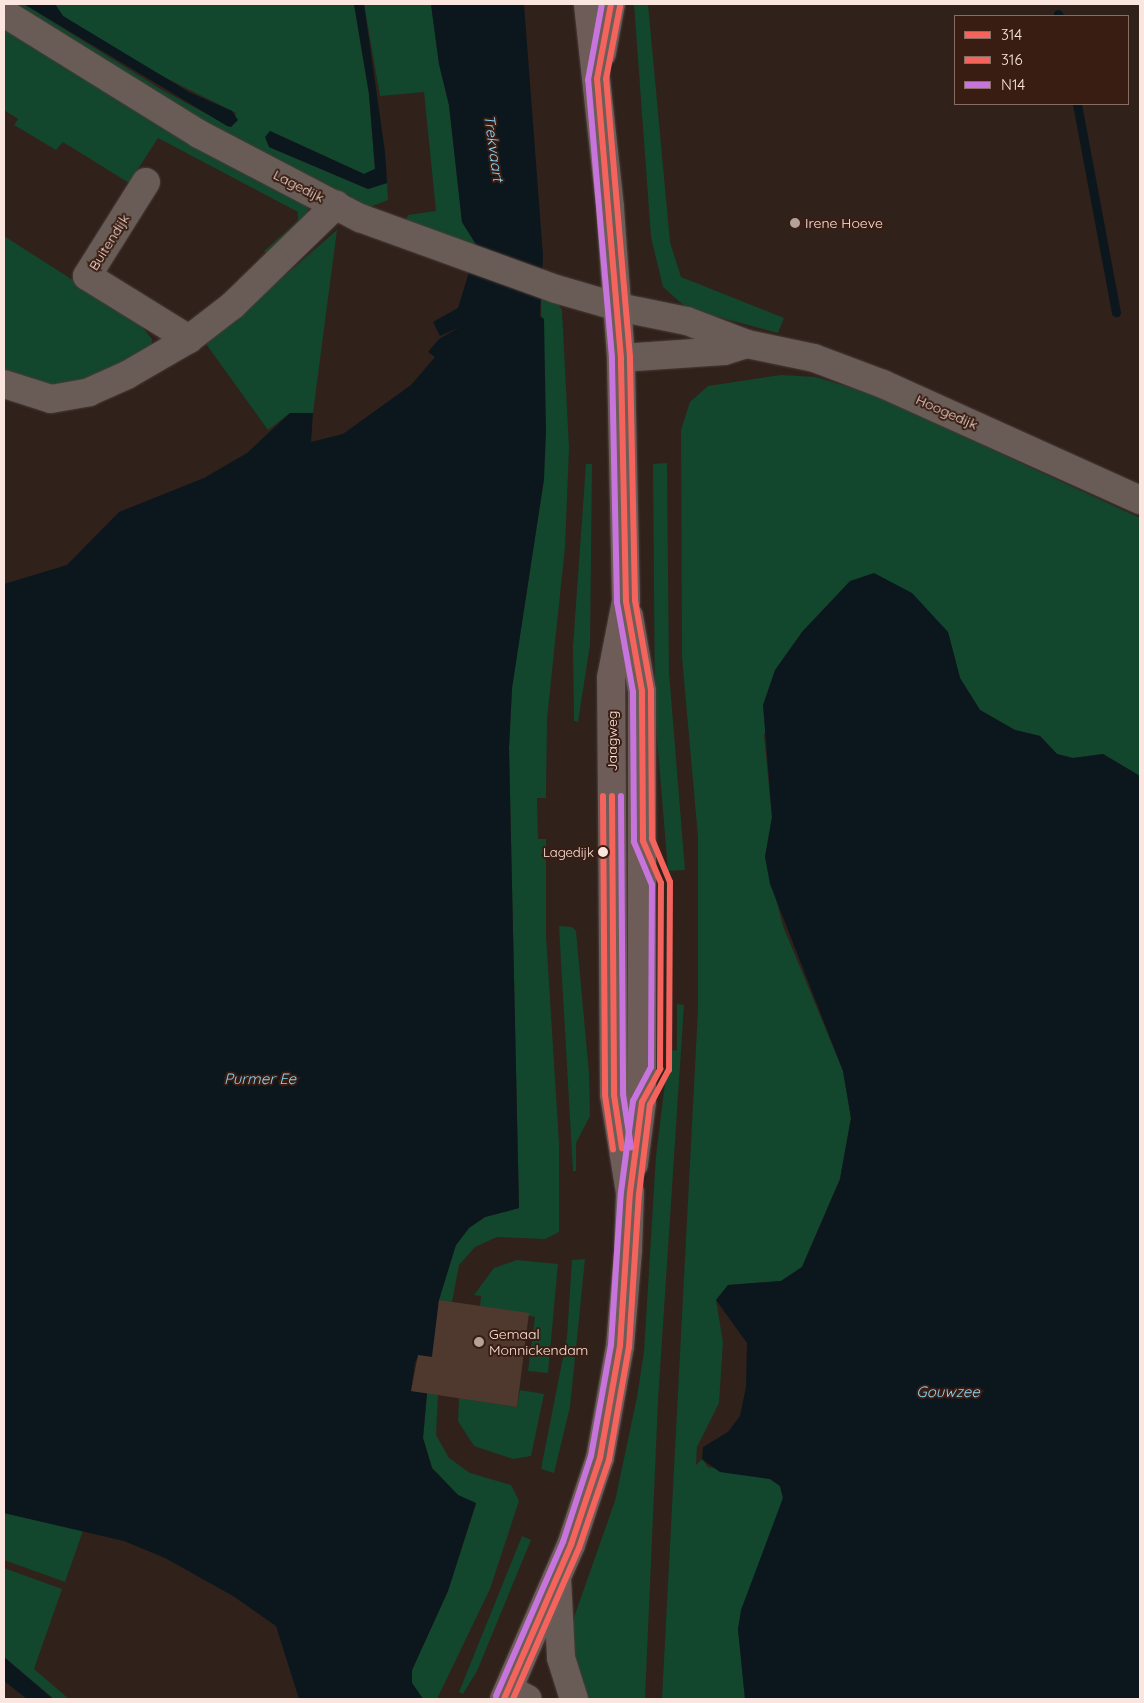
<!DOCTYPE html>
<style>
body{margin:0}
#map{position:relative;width:1144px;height:1703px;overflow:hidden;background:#30211b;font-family:Quicksand,sans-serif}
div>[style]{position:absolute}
.green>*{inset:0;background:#12462d}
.water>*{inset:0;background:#0c171d}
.stream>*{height:9px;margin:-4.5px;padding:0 4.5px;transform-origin:4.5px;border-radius:4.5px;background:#0c171d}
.building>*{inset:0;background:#4f392e}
.roads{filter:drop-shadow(0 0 1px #483b37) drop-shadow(0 0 1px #483b37)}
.minor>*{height:28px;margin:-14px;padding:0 14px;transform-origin:14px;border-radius:14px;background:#695c57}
.tertiary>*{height:28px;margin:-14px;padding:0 14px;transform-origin:14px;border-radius:14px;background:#695c57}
.primary>*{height:28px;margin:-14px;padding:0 14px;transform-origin:14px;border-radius:14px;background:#6e5c59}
.bus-1>*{height:6px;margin:-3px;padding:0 3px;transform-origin:3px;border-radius:3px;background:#f4645d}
.bus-2>*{height:6px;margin:-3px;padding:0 3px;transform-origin:3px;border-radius:3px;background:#f4645d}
.bus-3>*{height:6px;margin:-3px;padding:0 3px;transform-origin:3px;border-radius:3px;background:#c775dd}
.dots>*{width:14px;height:14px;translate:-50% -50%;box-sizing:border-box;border:2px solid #391d12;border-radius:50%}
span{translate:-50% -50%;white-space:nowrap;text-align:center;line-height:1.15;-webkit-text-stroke:4px #391d12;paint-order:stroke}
.bus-label{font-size:13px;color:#fbe6df}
.right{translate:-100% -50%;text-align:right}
.street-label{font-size:14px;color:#fbe6df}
.poi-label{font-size:14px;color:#fbe6df}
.left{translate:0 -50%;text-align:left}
.water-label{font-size:15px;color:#89d5f8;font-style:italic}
.frame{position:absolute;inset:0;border:5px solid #fbe6df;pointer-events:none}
.legend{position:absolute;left:954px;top:15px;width:175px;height:90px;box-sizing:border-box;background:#391d12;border:1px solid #876d64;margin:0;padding:6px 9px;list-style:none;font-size:15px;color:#fbe6df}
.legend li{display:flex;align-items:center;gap:10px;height:25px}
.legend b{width:25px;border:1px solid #876d64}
</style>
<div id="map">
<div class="green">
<div style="clip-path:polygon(4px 4px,24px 4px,164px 91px,231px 127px,236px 113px,152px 71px,63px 16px,55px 4px,354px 4px,369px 94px,375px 169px,364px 174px,270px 131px,269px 147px,368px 189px,387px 183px,388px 200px,368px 208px,236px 143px)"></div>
<div style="clip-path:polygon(364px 4px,431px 4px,439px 64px,449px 105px,462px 222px,477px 246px,405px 221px,408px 215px,436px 211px,424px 92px,380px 96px)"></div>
<div style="clip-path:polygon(634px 4px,648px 4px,670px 242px,681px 277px,784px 318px,778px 333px,688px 309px,663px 287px,651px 237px)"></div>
<div style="clip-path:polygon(4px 20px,307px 205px,309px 215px,267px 255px,264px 251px,298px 221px,298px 212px,158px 138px,129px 183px,63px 142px,56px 150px,14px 125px,18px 119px,4px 110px)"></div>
<div style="clip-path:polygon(337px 230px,313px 413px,290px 413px,268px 430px,206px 344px)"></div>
<div style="clip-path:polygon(4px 236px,137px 321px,152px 339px,151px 347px,83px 383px,61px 387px,4px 372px)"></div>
<div style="clip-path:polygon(541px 297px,558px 304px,562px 310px,569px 448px,565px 547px,547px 719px,546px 798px,537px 798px,538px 839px,546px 839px,546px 935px,559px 1143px,559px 1232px,545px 1239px,497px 1237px,475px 1247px,459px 1265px,452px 1302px,439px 1300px,447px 1264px,456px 1245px,469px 1228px,485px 1217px,519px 1208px,509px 748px,512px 688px,544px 479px)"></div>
<div style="clip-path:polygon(781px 375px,816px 377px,874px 395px,1140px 518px,1140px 776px,1103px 754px,1073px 758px,1057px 754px,1040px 736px,1015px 730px,980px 710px,960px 678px,948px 632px,826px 607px,802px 632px,764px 735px,772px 818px,765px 857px,783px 926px,843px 1071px,851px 1118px,840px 1179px,802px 1267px,781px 1281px,728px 1285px,716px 1300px,723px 1342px,719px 1403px,697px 1447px,696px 1465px,702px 1459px,708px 1467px,770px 1479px,780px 1486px,783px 1498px,738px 1629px,745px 1699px,662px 1699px,698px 1009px,698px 837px,682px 657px,681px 430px,690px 402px,708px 386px)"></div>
<div style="clip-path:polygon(667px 463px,669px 672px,685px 870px,668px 871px,655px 714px,653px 464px)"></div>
<div style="clip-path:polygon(586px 464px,592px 464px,590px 645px,578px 722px,574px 721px,573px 646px)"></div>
<div style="clip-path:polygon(559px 926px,572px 927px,576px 931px,589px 1073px,590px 1116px,576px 1143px,576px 1171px,573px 1171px)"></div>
<div style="clip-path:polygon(677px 1004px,684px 1005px,658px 1401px,645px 1699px,583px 1699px,570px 1642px,573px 1620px,615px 1501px,637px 1397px,644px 1352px,656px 1156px,669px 1051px,677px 1050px)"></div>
<div style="clip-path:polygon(585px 1259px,570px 1407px,554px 1473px,541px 1469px,567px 1337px,572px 1260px)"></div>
<div style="clip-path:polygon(517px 1260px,558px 1264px,548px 1373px,528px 1371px,535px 1317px,480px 1306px,481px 1296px,474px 1295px,494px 1268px)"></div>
<div style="clip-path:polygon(520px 1390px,544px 1394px,531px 1456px,513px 1459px,474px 1446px,458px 1421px,459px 1398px,517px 1407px)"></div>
<div style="clip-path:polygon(427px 1393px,438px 1395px,436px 1435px,449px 1458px,470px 1473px,511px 1485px,519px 1501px,490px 1589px,437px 1699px,423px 1699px,412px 1683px,412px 1670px,448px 1591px,476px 1504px,458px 1495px,432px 1468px,423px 1438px)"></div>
<div style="clip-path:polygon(4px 1513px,83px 1531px,65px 1582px,4px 1560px)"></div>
<div style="clip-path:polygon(522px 1536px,531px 1540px,477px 1671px,463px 1694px,459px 1692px)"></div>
<div style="clip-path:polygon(4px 1568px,62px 1589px,34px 1669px,69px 1699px,54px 1699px,4px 1657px)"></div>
</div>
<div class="water">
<div style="clip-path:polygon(24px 4px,55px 4px,63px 16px,189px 92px,232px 111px,238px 120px,231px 127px,227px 126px)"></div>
<div style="clip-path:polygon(354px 4px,364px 4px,385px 152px,387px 183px,368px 189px,269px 147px,265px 137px,270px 131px,364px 174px,375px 169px,369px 94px)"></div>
<div style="clip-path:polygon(431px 4px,524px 4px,543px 256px,540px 316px,544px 319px,546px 432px,544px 479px,512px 688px,509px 748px,519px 1208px,485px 1217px,469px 1228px,456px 1245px,439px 1300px,432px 1357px,419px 1355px,415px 1363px,411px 1391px,427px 1393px,423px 1438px,432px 1468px,458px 1495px,476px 1503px,448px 1591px,412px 1670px,412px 1683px,423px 1699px,299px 1699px,276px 1626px,233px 1596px,165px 1558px,124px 1541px,4px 1513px,4px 584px,67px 565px,119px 512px,204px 478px,247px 453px,290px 413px,313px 413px,311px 442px,343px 434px,411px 385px,435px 357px,428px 352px,439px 339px,460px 327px,440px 336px,433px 322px,458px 308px,477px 246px,462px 222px,449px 105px,439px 64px)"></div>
<div style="clip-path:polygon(874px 573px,912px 593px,948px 632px,960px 678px,980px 710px,1015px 730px,1040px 736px,1057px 754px,1073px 758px,1103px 754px,1140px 776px,1140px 1699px,745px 1699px,738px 1629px,741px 1610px,783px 1498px,780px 1486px,770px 1479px,720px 1472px,702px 1459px,703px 1447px,728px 1432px,740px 1416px,746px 1387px,747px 1343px,716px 1300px,728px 1285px,781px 1281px,802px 1267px,840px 1179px,851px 1118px,843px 1071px,770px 884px,765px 857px,772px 817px,763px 705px,775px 670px,802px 632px,850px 581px)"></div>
<div style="clip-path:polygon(4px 1657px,53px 1699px,54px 1699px,27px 1699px,4px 1681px)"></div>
</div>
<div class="stream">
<div style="left:1058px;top:14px;width:2px;rotate:63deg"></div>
<div style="left:1077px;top:104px;width:212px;rotate:79.4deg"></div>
</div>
<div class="building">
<div style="clip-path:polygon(439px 1300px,529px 1313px,517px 1407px,411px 1391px,418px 1355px,432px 1357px)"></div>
</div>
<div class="roads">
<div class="minor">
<div style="left:4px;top:13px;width:229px;rotate:31.8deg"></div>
<div style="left:199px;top:134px;width:182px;rotate:27.6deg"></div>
<div style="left:360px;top:218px;width:208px;rotate:19.9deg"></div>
<div style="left:556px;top:289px;width:65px;rotate:16.2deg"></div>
<div style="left:146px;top:182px;width:111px;rotate:122.1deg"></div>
<div style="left:87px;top:276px;width:120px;rotate:31.7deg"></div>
<div style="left:4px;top:384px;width:49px;rotate:17.7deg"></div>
<div style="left:51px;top:399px;width:39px;rotate:-10deg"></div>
<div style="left:89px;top:392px;width:42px;rotate:-24.1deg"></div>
<div style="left:127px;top:375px;width:72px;rotate:-30.1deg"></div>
<div style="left:189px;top:339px;width:56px;rotate:-37.7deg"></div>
<div style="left:233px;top:305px;width:144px;rotate:-44.2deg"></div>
</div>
<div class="tertiary">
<div style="left:618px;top:307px;width:70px;rotate:11.5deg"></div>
<div style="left:687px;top:321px;width:64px;rotate:21deg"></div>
<div style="left:747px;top:344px;width:68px;rotate:11.8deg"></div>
<div style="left:814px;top:358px;width:74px;rotate:20.6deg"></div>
<div style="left:883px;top:384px;width:282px;rotate:24.3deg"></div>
<div style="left:621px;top:358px;width:103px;rotate:-3.9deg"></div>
<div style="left:724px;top:351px;width:24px;rotate:-17deg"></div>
<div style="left:557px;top:1578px;width:80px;rotate:87.1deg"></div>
<div style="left:561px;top:1658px;width:43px;rotate:72.4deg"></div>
<div style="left:509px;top:1689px;width:21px;rotate:28deg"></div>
</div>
<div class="primary">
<div style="left:602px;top:53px;width:50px;rotate:-79.6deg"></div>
<div style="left:629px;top:616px;width:76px;rotate:80.2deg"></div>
<div style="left:642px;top:691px;width:411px;rotate:90deg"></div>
<div style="left:642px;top:1102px;width:63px;rotate:97.4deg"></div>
<div style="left:504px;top:1699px;width:168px;rotate:-66.5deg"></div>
<div style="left:571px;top:1545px;width:92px;rotate:-71.6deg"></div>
<div style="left:600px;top:1458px;width:114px;rotate:-79.9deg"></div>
<div style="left:620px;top:1346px;width:96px;rotate:-85.2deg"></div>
<div style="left:628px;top:1250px;width:57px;rotate:-88deg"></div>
<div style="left:630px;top:1193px;width:99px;rotate:-99.3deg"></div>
<div style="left:614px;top:1095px;width:417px;rotate:-90.4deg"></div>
<div style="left:611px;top:678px;width:78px;rotate:-79deg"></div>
<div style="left:626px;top:601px;width:243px;rotate:-91.2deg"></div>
<div style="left:621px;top:358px;width:151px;rotate:-94.2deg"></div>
<div style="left:610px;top:207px;width:204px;rotate:-96.2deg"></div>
</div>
</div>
<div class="bus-1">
<div style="left:612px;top:796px;width:299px;rotate:89.6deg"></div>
<div style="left:614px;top:1095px;width:54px;rotate:81.4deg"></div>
<div style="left:504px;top:1699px;width:168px;rotate:-66.5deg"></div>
<div style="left:571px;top:1545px;width:92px;rotate:-71.6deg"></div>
<div style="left:600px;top:1458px;width:114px;rotate:-79.9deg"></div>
<div style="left:620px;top:1346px;width:153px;rotate:-86.3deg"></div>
<div style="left:630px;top:1193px;width:92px;rotate:-82.5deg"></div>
<div style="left:642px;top:1102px;width:38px;rotate:-61deg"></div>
<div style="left:660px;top:1069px;width:186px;rotate:-89.7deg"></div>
<div style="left:661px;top:883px;width:46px;rotate:-113.2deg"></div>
<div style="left:643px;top:841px;width:150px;rotate:-90.4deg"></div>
<div style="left:642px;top:691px;width:91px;rotate:-100.1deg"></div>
<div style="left:626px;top:601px;width:243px;rotate:-91.2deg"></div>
<div style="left:621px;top:358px;width:280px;rotate:-94.9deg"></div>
<div style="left:597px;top:79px;width:76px;rotate:-79.4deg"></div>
</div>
<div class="bus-2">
<div style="left:603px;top:796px;width:299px;rotate:89.6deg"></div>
<div style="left:605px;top:1095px;width:55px;rotate:81.6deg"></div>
<div style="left:513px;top:1699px;width:165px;rotate:-66.4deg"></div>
<div style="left:579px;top:1548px;width:93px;rotate:-71.2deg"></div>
<div style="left:609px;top:1460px;width:115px;rotate:-80deg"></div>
<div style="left:629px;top:1347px;width:153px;rotate:-86.3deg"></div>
<div style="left:639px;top:1194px;width:90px;rotate:-83deg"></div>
<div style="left:650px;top:1105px;width:40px;rotate:-62deg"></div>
<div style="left:669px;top:1070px;width:188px;rotate:-89.7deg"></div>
<div style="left:670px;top:882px;width:47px;rotate:-112.7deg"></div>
<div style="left:652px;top:839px;width:149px;rotate:-90.4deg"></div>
<div style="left:651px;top:690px;width:91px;rotate:-100.1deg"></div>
<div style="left:635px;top:600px;width:243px;rotate:-91.2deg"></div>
<div style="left:630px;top:357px;width:279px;rotate:-94.9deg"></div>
<div style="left:606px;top:79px;width:74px;rotate:-79.1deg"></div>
</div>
<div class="bus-3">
<div style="left:621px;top:796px;width:298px;rotate:89.6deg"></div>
<div style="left:623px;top:1094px;width:54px;rotate:81.4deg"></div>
<div style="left:496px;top:1696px;width:168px;rotate:-66.5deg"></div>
<div style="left:563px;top:1542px;width:90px;rotate:-72deg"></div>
<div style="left:591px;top:1456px;width:113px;rotate:-79.8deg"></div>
<div style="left:611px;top:1345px;width:153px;rotate:-86.3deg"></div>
<div style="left:621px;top:1192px;width:92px;rotate:-82.5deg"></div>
<div style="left:633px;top:1101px;width:38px;rotate:-62deg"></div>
<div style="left:651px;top:1067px;width:182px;rotate:-89.7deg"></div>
<div style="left:652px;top:885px;width:47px;rotate:-112.7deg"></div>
<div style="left:634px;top:842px;width:150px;rotate:-90.4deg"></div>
<div style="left:633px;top:692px;width:91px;rotate:-100.1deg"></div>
<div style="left:617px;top:602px;width:244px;rotate:-91.2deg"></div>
<div style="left:612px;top:358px;width:279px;rotate:-94.9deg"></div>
<div style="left:588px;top:80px;width:77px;rotate:-79.6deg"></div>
</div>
<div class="dots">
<div style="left:795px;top:223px;background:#b4a19a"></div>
<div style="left:603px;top:852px;background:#fbe6df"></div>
<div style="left:479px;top:1342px;background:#b4a19a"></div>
</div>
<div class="bus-label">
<span class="right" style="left:594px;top:852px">Lagedijk</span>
</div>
<div class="street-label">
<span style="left:299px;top:186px;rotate:27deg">Lagedijk</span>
<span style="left:109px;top:242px;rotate:-58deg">Buitendijk</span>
<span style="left:947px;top:412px;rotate:24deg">Hoogedijk</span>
<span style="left:612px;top:741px;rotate:-90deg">Jaagweg</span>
</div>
<div class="poi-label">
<span class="left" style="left:805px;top:223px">Irene Hoeve</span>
<span class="left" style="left:489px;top:1342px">Gemaal<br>Monnickendam</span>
</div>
<div class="water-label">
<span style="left:494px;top:148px;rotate:82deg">Trekvaart</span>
<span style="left:260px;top:1079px">Purmer Ee</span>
<span style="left:948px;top:1392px">Gouwzee</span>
</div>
<div class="frame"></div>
<ul class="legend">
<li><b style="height:6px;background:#f4645d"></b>314</li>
<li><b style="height:6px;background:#f4645d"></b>316</li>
<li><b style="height:6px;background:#c775dd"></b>N14</li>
</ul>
</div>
